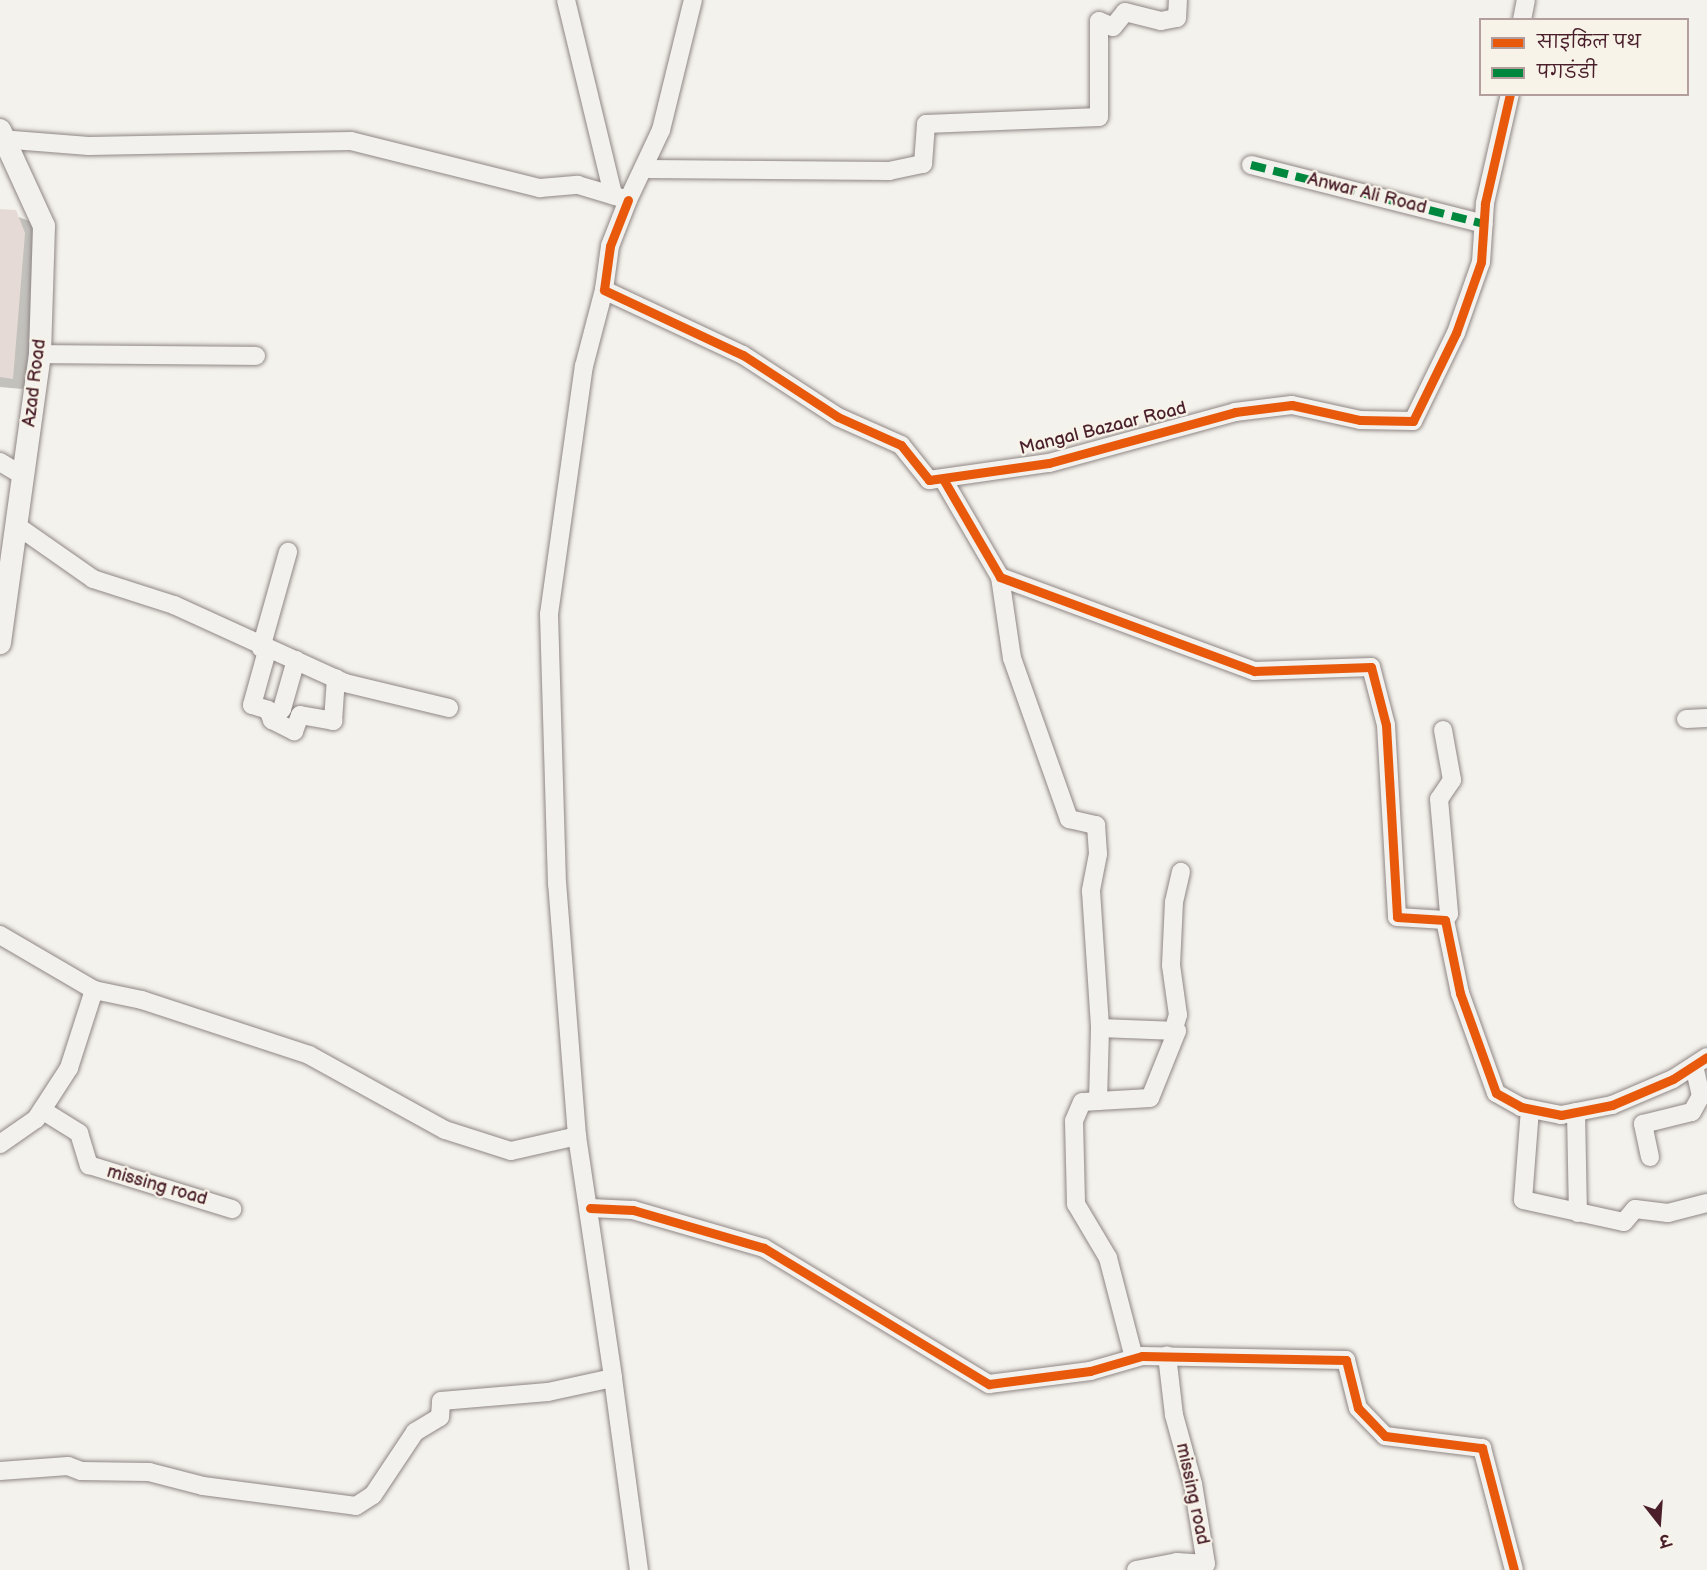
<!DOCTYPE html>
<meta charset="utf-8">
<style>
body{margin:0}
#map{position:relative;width:1707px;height:1570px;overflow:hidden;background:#f4f2ec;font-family:"Balsamiq Sans","Playpen Sans Deva",sans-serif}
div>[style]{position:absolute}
.shadow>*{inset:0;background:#0003}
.building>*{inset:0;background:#e6dad6}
.roads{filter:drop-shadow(0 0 2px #8f8685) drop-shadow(0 0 2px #8f8685)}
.minor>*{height:18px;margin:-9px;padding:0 9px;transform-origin:9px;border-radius:9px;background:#f2f1ed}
.major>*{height:22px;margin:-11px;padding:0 11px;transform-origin:11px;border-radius:11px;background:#f2f1ed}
.quiet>*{height:8px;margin-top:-4px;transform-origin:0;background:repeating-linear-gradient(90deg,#00873e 0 15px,transparent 0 23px)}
.cycleway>*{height:9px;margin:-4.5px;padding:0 4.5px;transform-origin:4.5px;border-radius:4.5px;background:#e8590c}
span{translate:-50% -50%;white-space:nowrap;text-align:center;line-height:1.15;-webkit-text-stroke:4.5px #f7f3e8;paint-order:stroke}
.street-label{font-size:18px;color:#4a1f2b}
.legend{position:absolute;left:1479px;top:18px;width:210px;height:78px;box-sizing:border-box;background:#f7f3e8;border:2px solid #b29e9c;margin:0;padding:8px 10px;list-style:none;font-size:18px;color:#4a1f2b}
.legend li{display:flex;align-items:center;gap:12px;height:30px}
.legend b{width:30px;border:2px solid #b29e9c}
.north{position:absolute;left:1629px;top:1492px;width:60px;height:60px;-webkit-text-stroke:4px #f7f3e8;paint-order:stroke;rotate:163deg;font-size:16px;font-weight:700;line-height:24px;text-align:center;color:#4a1f2b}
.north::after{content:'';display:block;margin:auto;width:21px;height:27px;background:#4a1f2b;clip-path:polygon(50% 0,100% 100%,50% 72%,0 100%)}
</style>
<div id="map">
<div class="shadow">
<div style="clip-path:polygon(0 210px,37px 224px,33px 390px,0 387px)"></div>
</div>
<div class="building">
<div style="clip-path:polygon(0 209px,16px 210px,25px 233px,13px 379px,0 377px)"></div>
</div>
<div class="roads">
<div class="minor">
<div style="left:566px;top:0;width:201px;rotate:76.4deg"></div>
<div style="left:1522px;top:20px;width:20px;rotate:-79deg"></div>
<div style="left:0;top:139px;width:89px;rotate:4.5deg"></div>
<div style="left:89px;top:146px;width:262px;rotate:-1.1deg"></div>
<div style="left:351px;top:141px;width:195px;rotate:14deg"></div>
<div style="left:540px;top:188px;width:38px;rotate:-5deg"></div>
<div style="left:578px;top:185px;width:52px;rotate:16.7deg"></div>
<div style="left:628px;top:200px;width:77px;rotate:-64.8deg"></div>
<div style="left:661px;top:130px;width:134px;rotate:-76.2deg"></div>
<div style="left:1251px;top:165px;width:240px;rotate:14.2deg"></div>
<div style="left:646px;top:169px;width:243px;rotate:0.5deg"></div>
<div style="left:889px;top:171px;width:35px;rotate:-12deg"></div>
<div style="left:923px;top:164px;width:40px;rotate:-85.7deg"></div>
<div style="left:926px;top:124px;width:173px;rotate:-2.3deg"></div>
<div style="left:1099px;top:117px;width:96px;rotate:-90deg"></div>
<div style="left:1099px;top:21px;width:15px;rotate:23deg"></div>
<div style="left:1113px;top:27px;width:19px;rotate:-51deg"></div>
<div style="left:1125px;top:12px;width:37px;rotate:14deg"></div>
<div style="left:1161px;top:21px;width:16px;rotate:-11deg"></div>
<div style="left:1177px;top:18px;width:18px;rotate:-87deg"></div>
<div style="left:628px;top:200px;width:49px;rotate:111.4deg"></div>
<div style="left:610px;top:246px;width:44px;rotate:97.8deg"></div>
<div style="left:604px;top:290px;width:153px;rotate:25.1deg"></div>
<div style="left:743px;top:355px;width:113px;rotate:33.1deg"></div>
<div style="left:838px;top:417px;width:69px;rotate:24deg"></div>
<div style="left:901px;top:445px;width:45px;rotate:51.3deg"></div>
<div style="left:929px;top:480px;width:121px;rotate:-8.1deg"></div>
<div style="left:1049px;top:463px;width:193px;rotate:-15.3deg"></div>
<div style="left:1235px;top:412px;width:57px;rotate:-7deg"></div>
<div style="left:1292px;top:405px;width:70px;rotate:12.4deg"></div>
<div style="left:1360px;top:420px;width:53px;rotate:1.1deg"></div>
<div style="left:1413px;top:421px;width:98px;rotate:-64deg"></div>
<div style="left:1456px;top:333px;width:75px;rotate:-70.6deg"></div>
<div style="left:1481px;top:262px;width:59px;rotate:-86.1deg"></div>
<div style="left:1485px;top:203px;width:112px;rotate:-77.1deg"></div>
<div style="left:40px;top:354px;width:216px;rotate:0.5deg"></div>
<div style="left:0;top:462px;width:27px;rotate:31deg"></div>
<div style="left:943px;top:479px;width:113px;rotate:59.8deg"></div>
<div style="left:1000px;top:577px;width:271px;rotate:20.3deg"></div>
<div style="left:1254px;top:671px;width:117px;rotate:-2deg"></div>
<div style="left:1371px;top:667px;width:60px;rotate:75.5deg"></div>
<div style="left:1386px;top:725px;width:192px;rotate:86.7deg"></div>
<div style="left:1397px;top:917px;width:48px;rotate:3.6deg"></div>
<div style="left:1445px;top:920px;width:75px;rotate:78.4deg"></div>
<div style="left:1460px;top:993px;width:106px;rotate:70.2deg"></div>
<div style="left:1496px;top:1093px;width:29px;rotate:29deg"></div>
<div style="left:1521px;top:1107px;width:41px;rotate:11.3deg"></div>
<div style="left:1561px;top:1115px;width:52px;rotate:-11.1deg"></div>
<div style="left:1612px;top:1105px;width:66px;rotate:-23.1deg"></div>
<div style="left:1673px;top:1079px;width:40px;rotate:-32.9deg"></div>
<div style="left:16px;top:525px;width:94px;rotate:35deg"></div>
<div style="left:93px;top:579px;width:85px;rotate:17.8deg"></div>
<div style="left:174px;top:605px;width:188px;rotate:24.5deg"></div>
<div style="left:345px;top:683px;width:107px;rotate:13.5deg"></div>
<div style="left:1000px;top:577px;width:82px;rotate:81.6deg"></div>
<div style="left:1012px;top:658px;width:171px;rotate:70.5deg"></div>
<div style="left:1069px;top:819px;width:28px;rotate:13deg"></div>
<div style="left:1096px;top:825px;width:29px;rotate:86deg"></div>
<div style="left:1098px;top:854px;width:38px;rotate:101deg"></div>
<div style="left:1091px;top:891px;width:137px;rotate:86.2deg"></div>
<div style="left:261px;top:648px;width:100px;rotate:-74.3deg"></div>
<div style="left:267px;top:651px;width:56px;rotate:105.5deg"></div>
<div style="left:252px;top:705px;width:17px;rotate:17deg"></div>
<div style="left:268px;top:710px;width:11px;rotate:68deg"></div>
<div style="left:272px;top:720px;width:25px;rotate:27deg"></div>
<div style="left:294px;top:731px;width:17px;rotate:-69deg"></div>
<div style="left:300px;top:715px;width:34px;rotate:10deg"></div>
<div style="left:333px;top:721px;width:43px;rotate:-86deg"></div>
<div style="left:1686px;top:719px;width:21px;rotate:-3deg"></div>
<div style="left:272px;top:720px;width:15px;rotate:-48deg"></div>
<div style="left:282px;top:709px;width:51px;rotate:-74.1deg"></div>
<div style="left:1443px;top:730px;width:51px;rotate:79.8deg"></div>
<div style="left:1452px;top:780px;width:23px;rotate:124deg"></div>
<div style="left:1439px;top:799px;width:115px;rotate:85deg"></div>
<div style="left:1449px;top:914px;width:7px;rotate:124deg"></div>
<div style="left:0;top:935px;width:109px;rotate:30.3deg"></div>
<div style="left:94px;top:990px;width:49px;rotate:11.8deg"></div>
<div style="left:142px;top:1000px;width:176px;rotate:18.2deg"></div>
<div style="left:309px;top:1055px;width:155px;rotate:28.9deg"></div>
<div style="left:445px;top:1130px;width:69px;rotate:17.7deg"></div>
<div style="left:511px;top:1151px;width:68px;rotate:-12.8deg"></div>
<div style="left:577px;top:1136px;width:245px;rotate:81.5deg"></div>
<div style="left:1173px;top:1032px;width:18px;rotate:-74deg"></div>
<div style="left:1178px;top:1015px;width:50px;rotate:-98deg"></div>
<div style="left:1171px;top:965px;width:63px;rotate:-87.3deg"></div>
<div style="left:1174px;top:902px;width:31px;rotate:-77deg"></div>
<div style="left:1098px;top:1101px;width:73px;rotate:-88.4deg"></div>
<div style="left:1100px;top:1028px;width:77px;rotate:2.2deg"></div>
<div style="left:1177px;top:1031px;width:72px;rotate:111.9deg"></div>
<div style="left:1150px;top:1098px;width:52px;rotate:176.7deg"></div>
<div style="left:1098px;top:1101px;width:16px;rotate:176deg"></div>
<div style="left:1082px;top:1102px;width:21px;rotate:113deg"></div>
<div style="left:1074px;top:1121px;width:83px;rotate:88.6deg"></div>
<div style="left:1076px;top:1204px;width:63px;rotate:59.3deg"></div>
<div style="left:1108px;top:1258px;width:103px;rotate:75.4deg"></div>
<div style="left:1530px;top:1109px;width:91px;rotate:94.4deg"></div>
<div style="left:1523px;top:1200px;width:103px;rotate:12.3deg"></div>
<div style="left:1624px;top:1222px;width:17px;rotate:-50deg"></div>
<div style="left:1635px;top:1209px;width:33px;rotate:7deg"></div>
<div style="left:1668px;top:1213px;width:40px;rotate:-14.4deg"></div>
<div style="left:42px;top:1110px;width:44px;rotate:31.9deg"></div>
<div style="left:79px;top:1133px;width:34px;rotate:73deg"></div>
<div style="left:89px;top:1165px;width:150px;rotate:17.1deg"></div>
<div style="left:1576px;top:1112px;width:101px;rotate:88.9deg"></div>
<div style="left:577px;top:1136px;width:253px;rotate:-94.5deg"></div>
<div style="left:557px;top:884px;width:270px;rotate:-91.7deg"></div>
<div style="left:549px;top:614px;width:250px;rotate:-82deg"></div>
<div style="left:584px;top:366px;width:79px;rotate:-75.3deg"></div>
<div style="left:0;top:1144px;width:44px;rotate:-34.8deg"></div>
<div style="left:36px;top:1119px;width:61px;rotate:-57.1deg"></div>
<div style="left:69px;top:1068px;width:82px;rotate:-72.2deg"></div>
<div style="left:1650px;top:1157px;width:34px;rotate:-102deg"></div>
<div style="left:1643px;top:1124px;width:50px;rotate:-13.8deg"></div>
<div style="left:1692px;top:1112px;width:18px;rotate:-61deg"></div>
<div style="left:1701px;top:1096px;width:31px;rotate:-103deg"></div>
<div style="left:590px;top:1208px;width:43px;rotate:2.7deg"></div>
<div style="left:633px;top:1210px;width:136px;rotate:16.2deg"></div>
<div style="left:764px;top:1248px;width:263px;rotate:31.2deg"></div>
<div style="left:989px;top:1384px;width:102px;rotate:-7.3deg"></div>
<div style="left:1090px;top:1371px;width:54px;rotate:-16.1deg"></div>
<div style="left:1142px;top:1356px;width:204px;rotate:1.1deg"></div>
<div style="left:1346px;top:1360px;width:49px;rotate:76deg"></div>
<div style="left:1358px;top:1408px;width:39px;rotate:46deg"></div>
<div style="left:1385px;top:1436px;width:98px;rotate:7.1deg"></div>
<div style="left:1482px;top:1448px;width:126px;rotate:75.3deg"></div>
<div style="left:0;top:1471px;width:68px;rotate:-4.2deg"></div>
<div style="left:68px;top:1466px;width:14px;rotate:21deg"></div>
<div style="left:81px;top:1471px;width:68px;rotate:0.8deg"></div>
<div style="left:149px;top:1472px;width:56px;rotate:14.5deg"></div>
<div style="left:203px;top:1486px;width:154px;rotate:7.4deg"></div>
<div style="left:356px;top:1506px;width:20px;rotate:-33deg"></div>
<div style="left:373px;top:1495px;width:76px;rotate:-56.3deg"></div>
<div style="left:415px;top:1432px;width:29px;rotate:-31deg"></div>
<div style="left:440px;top:1417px;width:16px;rotate:-86deg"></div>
<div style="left:441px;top:1401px;width:107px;rotate:-4.8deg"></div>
<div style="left:548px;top:1392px;width:66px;rotate:-12.2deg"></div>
<div style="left:613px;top:1378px;width:194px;rotate:82.3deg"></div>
<div style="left:1136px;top:1570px;width:42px;rotate:-11deg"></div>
<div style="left:1177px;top:1562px;width:29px;rotate:4deg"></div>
<div style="left:1206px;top:1564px;width:81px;rotate:-99.2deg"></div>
<div style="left:1193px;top:1484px;width:72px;rotate:-105.4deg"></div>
<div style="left:1174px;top:1415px;width:60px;rotate:-96.7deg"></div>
</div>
<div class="major">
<div style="left:0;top:130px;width:106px;rotate:65.4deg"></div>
<div style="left:44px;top:226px;width:128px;rotate:91.8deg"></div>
<div style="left:40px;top:354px;width:292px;rotate:97.9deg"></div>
</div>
</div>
<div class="quiet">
<div style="left:1251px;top:165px;width:240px;rotate:14.2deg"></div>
</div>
<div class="cycleway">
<div style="left:628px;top:200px;width:49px;rotate:111.4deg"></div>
<div style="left:610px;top:246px;width:44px;rotate:97.8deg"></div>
<div style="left:604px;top:290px;width:153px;rotate:25.1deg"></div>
<div style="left:743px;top:355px;width:113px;rotate:33.1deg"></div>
<div style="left:838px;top:417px;width:69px;rotate:24deg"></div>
<div style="left:901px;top:445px;width:45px;rotate:51.3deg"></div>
<div style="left:929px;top:480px;width:121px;rotate:-8.1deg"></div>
<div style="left:1049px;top:463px;width:193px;rotate:-15.3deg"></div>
<div style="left:1235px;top:412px;width:57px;rotate:-7deg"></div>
<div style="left:1292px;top:405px;width:70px;rotate:12.4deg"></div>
<div style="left:1360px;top:420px;width:53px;rotate:1.1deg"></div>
<div style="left:1413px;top:421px;width:98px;rotate:-64deg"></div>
<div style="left:1456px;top:333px;width:75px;rotate:-70.6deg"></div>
<div style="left:1481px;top:262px;width:59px;rotate:-86.1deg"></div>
<div style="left:1485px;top:203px;width:112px;rotate:-77.1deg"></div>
<div style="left:943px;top:479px;width:113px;rotate:59.8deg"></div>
<div style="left:1000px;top:577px;width:271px;rotate:20.3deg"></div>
<div style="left:1254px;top:671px;width:117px;rotate:-2deg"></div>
<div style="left:1371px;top:667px;width:60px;rotate:75.5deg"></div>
<div style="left:1386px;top:725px;width:192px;rotate:86.7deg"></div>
<div style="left:1397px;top:917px;width:48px;rotate:3.6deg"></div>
<div style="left:1445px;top:920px;width:75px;rotate:78.4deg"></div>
<div style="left:1460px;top:993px;width:106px;rotate:70.2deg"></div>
<div style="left:1496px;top:1093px;width:29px;rotate:29deg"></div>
<div style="left:1521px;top:1107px;width:41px;rotate:11.3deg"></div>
<div style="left:1561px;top:1115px;width:52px;rotate:-11.1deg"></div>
<div style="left:1612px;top:1105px;width:66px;rotate:-23.1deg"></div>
<div style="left:1673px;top:1079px;width:40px;rotate:-32.9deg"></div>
<div style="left:590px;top:1208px;width:43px;rotate:2.7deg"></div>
<div style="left:633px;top:1210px;width:136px;rotate:16.2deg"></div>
<div style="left:764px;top:1248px;width:263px;rotate:31.2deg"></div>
<div style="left:989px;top:1384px;width:102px;rotate:-7.3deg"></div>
<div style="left:1090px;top:1371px;width:54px;rotate:-16.1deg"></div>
<div style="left:1142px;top:1356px;width:204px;rotate:1.1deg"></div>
<div style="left:1346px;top:1360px;width:49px;rotate:76deg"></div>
<div style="left:1358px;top:1408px;width:39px;rotate:46deg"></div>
<div style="left:1385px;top:1436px;width:98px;rotate:7.1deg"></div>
<div style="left:1482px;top:1448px;width:126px;rotate:75.3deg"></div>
</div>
<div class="street-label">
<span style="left:1367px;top:194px;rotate:14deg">Anwar Ali Road</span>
<span style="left:35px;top:383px;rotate:-83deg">Azad Road</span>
<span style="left:1103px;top:429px;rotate:-14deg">Mangal Bazaar Road</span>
<span style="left:157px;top:1186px;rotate:16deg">missing road</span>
<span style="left:1192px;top:1494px;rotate:78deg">missing road</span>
</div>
<ul class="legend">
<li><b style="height:8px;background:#e8590c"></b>साइकिल पथ</li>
<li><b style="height:8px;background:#00873e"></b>पगडंडी</li>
</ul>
<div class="north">उ</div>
</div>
